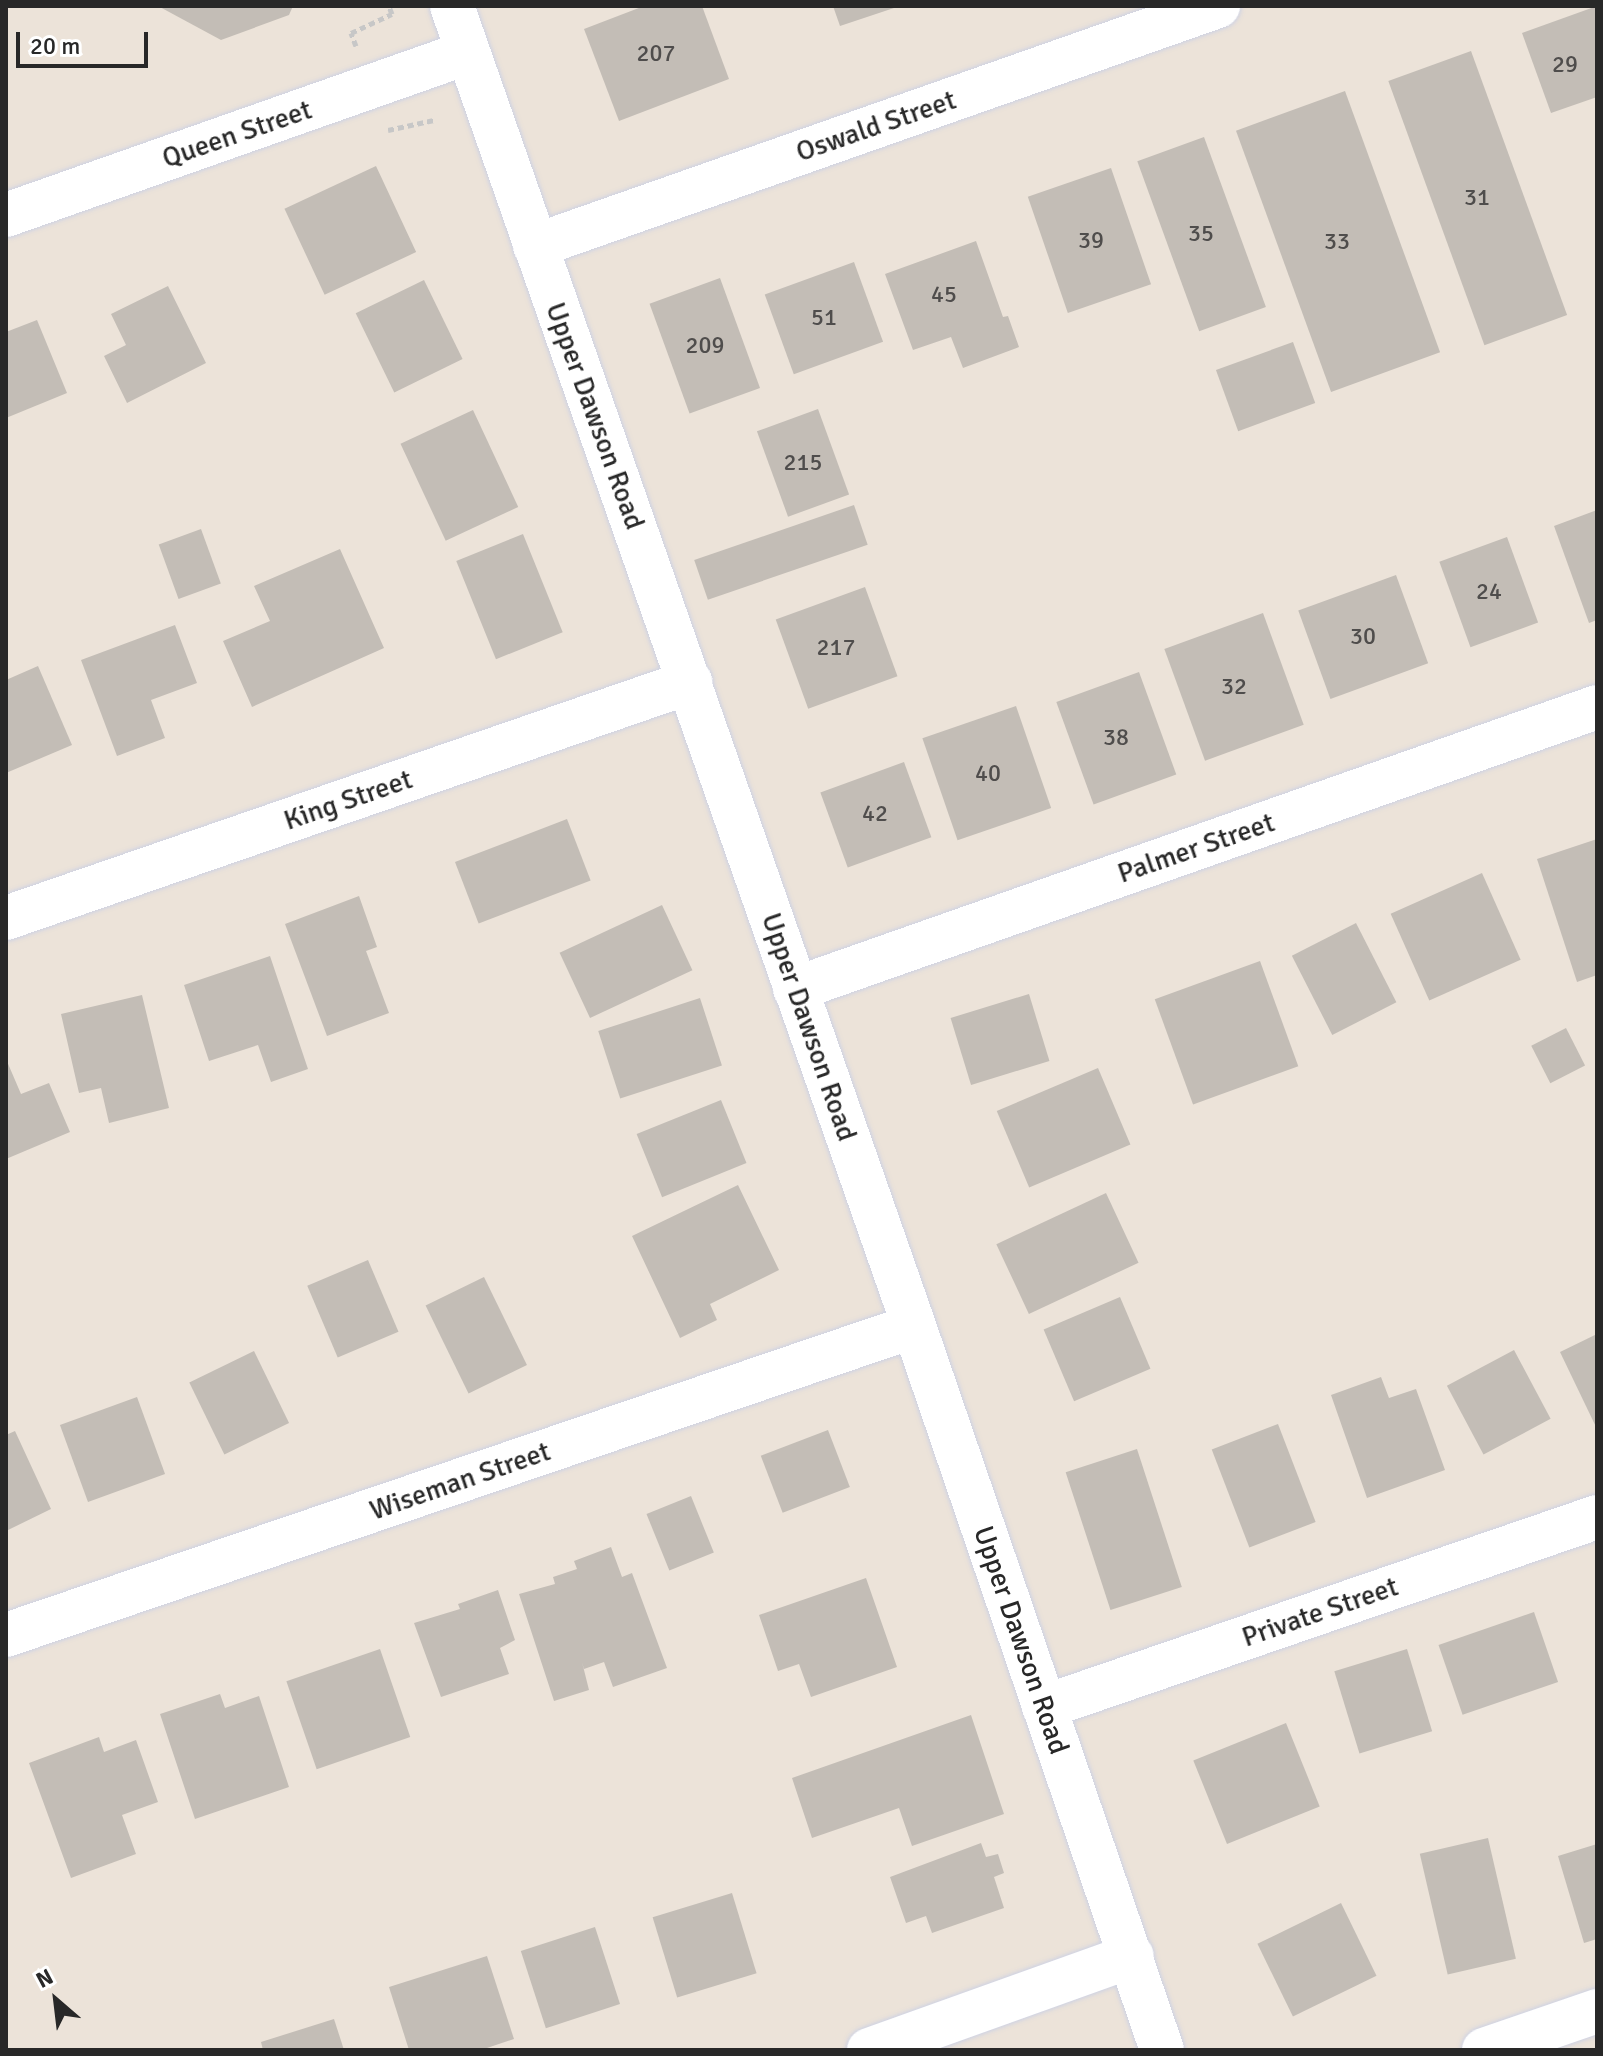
<!DOCTYPE html>
<style>
body{margin:0}
#map{position:relative;width:1603px;height:2056px;overflow:hidden;background:#ece3d9;font-family:Signika,sans-serif}
div>[style]{position:absolute}
.building>*{inset:0;background:#c3bdb6;transform-origin:0 0}
.path>*{height:5px;margin-top:-2.5px;transform-origin:0;background:repeating-linear-gradient(90deg,#c7c7c7 0 6px,transparent 0 10px)}
.roads{filter:drop-shadow(0 0 2px #ced2e3) drop-shadow(0 0 2px #ced2e3)}
.street>*{height:44px;margin:-22px;padding:0 22px;transform-origin:22px;border-radius:22px;background:#fff}
.secondary>*{height:44px;margin:-22px;padding:0 22px;transform-origin:22px;border-radius:22px;background:#fff}
span{translate:-50% -50%;white-space:nowrap;text-align:center;line-height:1.15;-webkit-text-stroke:7px #fff;paint-order:stroke}
.number-label{font-size:24px;color:#4f4d4c}
.number-label span{-webkit-text-stroke-width:0}
.street-label{font-size:28px;color:#282828}
.frame{position:absolute;inset:0;border:8px solid #282828;pointer-events:none}
.north{position:absolute;left:16px;top:1960px;width:80px;height:80px;-webkit-text-stroke:6px #fff;paint-order:stroke;rotate:332deg;font-size:22px;font-weight:700;line-height:32px;text-align:center;color:#282828}
.north::after{content:'';display:block;margin:auto;width:28px;height:36px;background:#282828;clip-path:polygon(50% 0,100% 100%,50% 72%,0 100%)}
.scale{position:absolute;left:16px;top:32px;width:132px;height:36px;box-sizing:border-box;border:4px solid #282828;border-top:0;padding-left:10px;font-size:24px;line-height:28px;white-space:nowrap;color:#282828;-webkit-text-stroke:6px #fff;paint-order:stroke}
</style>
<div id="map">
<div class="building">
<div style="clip-path:polygon(158px 6px,293px 6px,289px 15px,221px 40px)"></div>
<div style="clip-path:polygon(644px 6px,702px 6px,729px 79px,619px 121px,584px 29px)"></div>
<div style="clip-path:polygon(833px 6px,897px 6px,897px 7px,840px 26px)"></div>
<div style="clip-path:polygon(1597px 6px,1597px 97px,1551px 113px,1522px 33px)"></div>
<div style="left:1471px;top:51px;width:281px;height:88px;rotate:70deg"></div>
<div style="left:1345px;top:91px;width:278px;height:116px;rotate:70deg"></div>
<div style="left:1204px;top:137px;width:181px;height:71px;rotate:70deg"></div>
<div style="left:376px;top:166px;width:95px;height:101px;rotate:65deg"></div>
<div style="left:1111px;top:168px;width:123px;height:88px;rotate:71deg"></div>
<div style="clip-path:polygon(976px 241px,1003px 317px,1008px 316px,1019px 347px,963px 368px,951px 337px,913px 350px,885px 274px)"></div>
<div style="left:854px;top:262px;width:85px;height:95px;rotate:70deg"></div>
<div style="left:720px;top:278px;width:117px;height:75px;rotate:70deg"></div>
<div style="left:424px;top:280px;width:88px;height:76px;rotate:64deg"></div>
<div style="clip-path:polygon(168px 286px,206px 363px,127px 403px,104px 356px,126px 345px,111px 314px)"></div>
<div style="clip-path:polygon(37px 320px,67px 393px,6px 418px,6px 332px)"></div>
<div style="left:1293px;top:342px;width:65px;height:82px;rotate:70deg"></div>
<div style="left:818px;top:409px;width:91px;height:65px;rotate:70deg"></div>
<div style="left:473px;top:410px;width:107px;height:80px;rotate:65deg"></div>
<div style="left:854px;top:505px;width:42px;height:169px;rotate:71deg"></div>
<div style="clip-path:polygon(1597px 510px,1597px 620px,1589px 623px,1554px 526px)"></div>
<div style="left:201px;top:529px;width:58px;height:45px;rotate:70deg"></div>
<div style="left:523px;top:534px;width:106px;height:72px;rotate:68deg"></div>
<div style="left:1507px;top:537px;width:91px;height:72px;rotate:70deg"></div>
<div style="clip-path:polygon(340px 549px,384px 648px,252px 707px,223px 641px,270px 621px,254px 586px)"></div>
<div style="left:1396px;top:575px;width:94px;height:104px;rotate:70deg"></div>
<div style="left:865px;top:587px;width:95px;height:95px;rotate:70deg"></div>
<div style="left:1263px;top:613px;width:119px;height:105px;rotate:70deg"></div>
<div style="clip-path:polygon(175px 625px,197px 683px,151px 700px,165px 738px,117px 756px,81px 660px)"></div>
<div style="clip-path:polygon(38px 666px,72px 745px,6px 773px,6px 680px)"></div>
<div style="left:1139px;top:672px;width:109px;height:88px;rotate:70deg"></div>
<div style="left:1016px;top:706px;width:108px;height:99px;rotate:71deg"></div>
<div style="left:904px;top:762px;width:80px;height:89px;rotate:70deg"></div>
<div style="left:567px;top:819px;width:66px;height:120px;rotate:69deg"></div>
<div style="clip-path:polygon(1597px 839px,1597px 975px,1577px 982px,1537px 859px)"></div>
<div style="left:1482px;top:873px;width:95px;height:100px;rotate:66deg"></div>
<div style="clip-path:polygon(359px 896px,377px 947px,366px 951px,389px 1013px,327px 1036px,285px 924px)"></div>
<div style="left:662px;top:905px;width:72px;height:113px;rotate:65deg"></div>
<div style="left:1356px;top:923px;width:89px;height:72px;rotate:63deg"></div>
<div style="clip-path:polygon(270px 956px,308px 1069px,271px 1082px,258px 1045px,209px 1061px,184px 985px)"></div>
<div style="left:1260px;top:961px;width:112px;height:112px;rotate:70deg"></div>
<div style="left:1029px;top:994px;width:70px;height:82px;rotate:73deg"></div>
<div style="clip-path:polygon(142px 995px,169px 1108px,109px 1123px,101px 1088px,79px 1093px,61px 1014px)"></div>
<div style="left:700px;top:998px;width:71px;height:107px;rotate:72deg"></div>
<div style="left:1566px;top:1028px;width:42px;height:39px;rotate:63deg"></div>
<div style="clip-path:polygon(6px 1059px,21px 1094px,49px 1083px,70px 1132px,6px 1159px)"></div>
<div style="left:1098px;top:1068px;width:83px;height:110px;rotate:67deg"></div>
<div style="left:721px;top:1100px;width:68px;height:91px;rotate:68deg"></div>
<div style="clip-path:polygon(738px 1185px,779px 1270px,710px 1304px,717px 1320px,680px 1338px,632px 1236px)"></div>
<div style="left:1106px;top:1193px;width:77px;height:121px;rotate:65deg"></div>
<div style="left:368px;top:1260px;width:78px;height:66px;rotate:67deg"></div>
<div style="left:484px;top:1277px;width:98px;height:65px;rotate:64deg"></div>
<div style="left:1120px;top:1297px;width:78px;height:83px;rotate:67deg"></div>
<div style="clip-path:polygon(1597px 1334px,1597px 1429px,1560px 1352px)"></div>
<div style="left:1514px;top:1350px;width:78px;height:76px;rotate:62deg"></div>
<div style="left:254px;top:1351px;width:80px;height:72px;rotate:64deg"></div>
<div style="clip-path:polygon(1381px 1377px,1389px 1398px,1416px 1389px,1445px 1470px,1367px 1498px,1331px 1395px)"></div>
<div style="left:137px;top:1397px;width:82px;height:82px;rotate:70deg"></div>
<div style="left:1278px;top:1424px;width:105px;height:71px;rotate:69deg"></div>
<div style="left:828px;top:1430px;width:61px;height:72px;rotate:69deg"></div>
<div style="clip-path:polygon(15px 1431px,51px 1509px,6px 1531px,6px 1435px)"></div>
<div style="left:1137px;top:1449px;width:145px;height:75px;rotate:72deg"></div>
<div style="left:691px;top:1496px;width:61px;height:48px;rotate:68deg"></div>
<div style="clip-path:polygon(611px 1547px,622px 1577px,632px 1573px,667px 1668px,613px 1687px,604px 1662px,584px 1669px,582px 1662px,589px 1690px,554px 1701px,519px 1594px,555px 1584px,553px 1577px,577px 1569px,574px 1561px)"></div>
<div style="clip-path:polygon(866px 1578px,897px 1667px,811px 1697px,799px 1664px,778px 1671px,759px 1615px)"></div>
<div style="clip-path:polygon(498px 1590px,515px 1640px,500px 1648px,509px 1674px,441px 1697px,414px 1623px,460px 1609px,458px 1604px)"></div>
<div style="left:1534px;top:1612px;width:74px;height:101px;rotate:71deg"></div>
<div style="left:380px;top:1649px;width:93px;height:99px;rotate:71deg"></div>
<div style="left:1407px;top:1649px;width:86px;height:76px;rotate:73deg"></div>
<div style="clip-path:polygon(220px 1694px,225px 1708px,259px 1696px,289px 1787px,195px 1819px,160px 1714px)"></div>
<div style="clip-path:polygon(971px 1715px,1004px 1814px,912px 1846px,899px 1808px,812px 1838px,792px 1778px)"></div>
<div style="left:1286px;top:1723px;width:90px;height:100px;rotate:68deg"></div>
<div style="clip-path:polygon(99px 1737px,104px 1752px,136px 1740px,158px 1802px,122px 1815px,136px 1854px,71px 1878px,29px 1763px)"></div>
<div style="left:1488px;top:1838px;width:124px;height:70px;rotate:77deg"></div>
<div style="clip-path:polygon(981px 1843px,986px 1857px,998px 1854px,1004px 1873px,994px 1877px,1004px 1908px,932px 1933px,926px 1916px,906px 1923px,890px 1877px)"></div>
<div style="clip-path:polygon(1597px 1844px,1597px 1939px,1584px 1943px,1558px 1856px)"></div>
<div style="left:732px;top:1893px;width:84px;height:83px;rotate:73deg"></div>
<div style="left:1341px;top:1903px;width:81px;height:93px;rotate:64deg"></div>
<div style="left:595px;top:1927px;width:81px;height:78px;rotate:72deg"></div>
<div style="clip-path:polygon(487px 1956px,514px 2039px,481px 2050px,409px 2050px,389px 1987px)"></div>
<div style="clip-path:polygon(334px 2019px,344px 2050px,263px 2050px,261px 2042px)"></div>
</div>
<div class="path">
<div style="left:356px;top:46px;width:14px;rotate:-111deg"></div>
<div style="left:351px;top:33px;width:45px;rotate:-24.9deg"></div>
<div style="left:392px;top:14px;width:9px;rotate:-111deg"></div>
<div style="left:388px;top:130px;width:47px;rotate:-12.3deg"></div>
</div>
<div class="roads">
<div class="street">
<div style="left:6px;top:215px;width:490px;rotate:-19.4deg"></div>
<div style="left:535px;top:246px;width:724px;rotate:-19.36deg"></div>
<div style="left:6px;top:918px;width:724px;rotate:-19.04deg"></div>
<div style="left:795px;top:989px;width:850px;rotate:-19.37deg"></div>
<div style="left:6px;top:1635px;width:959px;rotate:-18.79deg"></div>
<div style="left:1044px;top:1707px;width:585px;rotate:-18.96deg"></div>
<div style="left:869px;top:2050px;width:279px;rotate:-19.7deg"></div>
<div style="left:1484px;top:2050px;width:120px;rotate:-19deg"></div>
</div>
<div class="secondary">
<div style="left:452px;top:6px;width:1399px;rotate:70.71deg"></div>
<div style="left:914px;top:1326px;width:765px;rotate:71.09deg"></div>
</div>
</div>
<div class="number-label">
<span style="left:656px;top:54px">207</span>
<span style="left:1565px;top:65px">29</span>
<span style="left:1477px;top:198px">31</span>
<span style="left:1201px;top:234px">35</span>
<span style="left:1091px;top:241px">39</span>
<span style="left:1337px;top:242px">33</span>
<span style="left:944px;top:295px">45</span>
<span style="left:824px;top:318px">51</span>
<span style="left:705px;top:346px">209</span>
<span style="left:803px;top:463px">215</span>
<span style="left:1489px;top:592px">24</span>
<span style="left:1363px;top:637px">30</span>
<span style="left:836px;top:648px">217</span>
<span style="left:1234px;top:687px">32</span>
<span style="left:1116px;top:738px">38</span>
<span style="left:988px;top:774px">40</span>
<span style="left:875px;top:814px">42</span>
</div>
<div class="street-label">
<span style="left:876px;top:126px;rotate:-19deg">Oswald Street</span>
<span style="left:237px;top:134px;rotate:-19deg">Queen Street</span>
<span style="left:595px;top:416px;rotate:70deg">Upper Dawson Road</span>
<span style="left:348px;top:800px;rotate:-19deg">King Street</span>
<span style="left:1196px;top:848px;rotate:-19deg">Palmer Street</span>
<span style="left:809px;top:1027px;rotate:71deg">Upper Dawson Road</span>
<span style="left:460px;top:1481px;rotate:-19deg">Wiseman Street</span>
<span style="left:1320px;top:1612px;rotate:-19deg">Private Street</span>
<span style="left:1021px;top:1640px;rotate:71deg">Upper Dawson Road</span>
</div>
<div class="frame"></div>
<div class="north">N</div>
<div class="scale">20 m</div>
</div>
